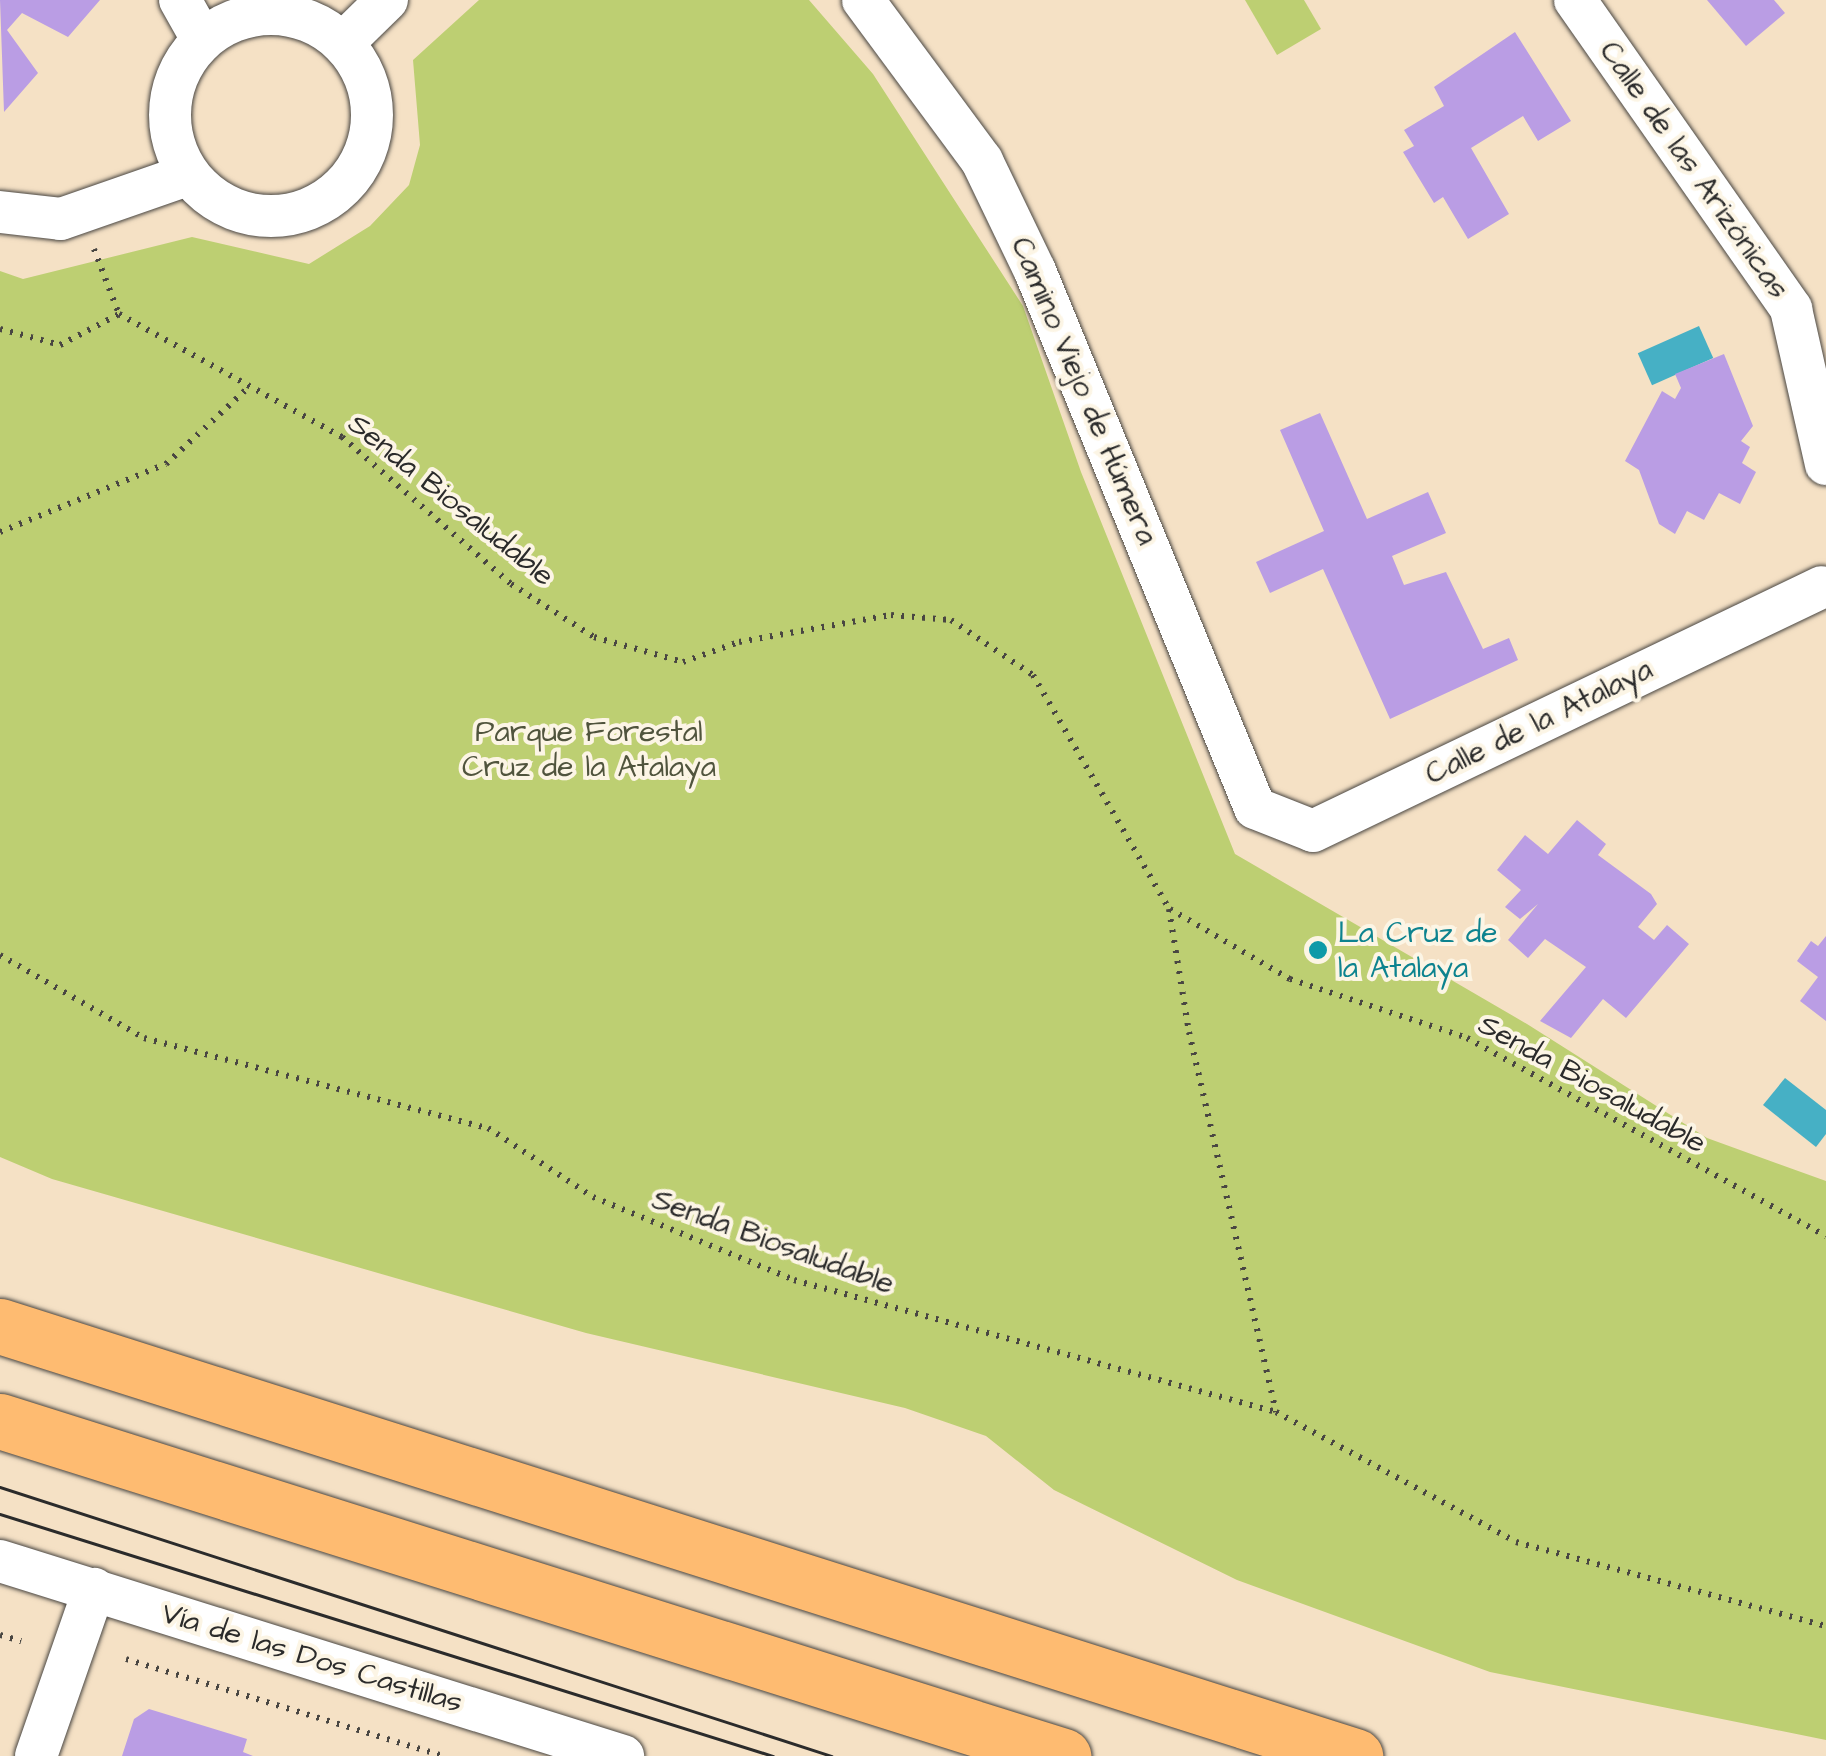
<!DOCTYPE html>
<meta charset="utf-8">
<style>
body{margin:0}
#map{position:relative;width:1826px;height:1756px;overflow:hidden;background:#f5e1c5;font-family:"Architects Daughter",sans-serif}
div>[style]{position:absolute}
.green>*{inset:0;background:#bdcf72}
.water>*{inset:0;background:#46b0c5;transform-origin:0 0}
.building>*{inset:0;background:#ba9de4}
.path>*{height:6px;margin-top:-3px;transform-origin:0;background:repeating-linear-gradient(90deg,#494642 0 2.5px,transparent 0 10.5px)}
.roads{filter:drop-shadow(0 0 2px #494642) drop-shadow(0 0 2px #494642)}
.minor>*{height:42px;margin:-21px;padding:0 21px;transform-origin:21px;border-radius:21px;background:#fff}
.minor>.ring{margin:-21px;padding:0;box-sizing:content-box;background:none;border:42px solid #fff;border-radius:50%}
.highway>*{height:55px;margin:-27.5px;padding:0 27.5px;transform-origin:27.5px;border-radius:27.5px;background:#febb71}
.tram>*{height:2.5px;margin:-1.25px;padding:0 1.25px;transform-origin:1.25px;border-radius:1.25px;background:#2b2b2b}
.dots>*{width:28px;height:28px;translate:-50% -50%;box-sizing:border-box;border:5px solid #fcf5e5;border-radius:50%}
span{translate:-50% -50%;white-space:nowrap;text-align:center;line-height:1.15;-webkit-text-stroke:8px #fcf5e5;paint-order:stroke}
.street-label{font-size:30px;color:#2b2b2b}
.park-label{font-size:30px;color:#50543d}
.culture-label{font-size:30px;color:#0d838f}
.left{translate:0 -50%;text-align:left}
</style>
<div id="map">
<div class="green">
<div style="clip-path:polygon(479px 0,809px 0,873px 74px,1023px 306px,1081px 472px,1235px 854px,1527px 1024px,1707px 1138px,1826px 1181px,1826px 1740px,1490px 1672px,1237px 1580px,1054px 1490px,986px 1436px,905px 1408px,586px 1333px,52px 1179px,0 1157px,0 271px,23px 279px,192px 237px,309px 264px,370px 226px,409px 185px,420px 145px,413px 60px)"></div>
<div style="clip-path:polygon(1245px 0,1304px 0,1321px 29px,1277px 55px)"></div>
</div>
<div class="water">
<div style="left:1699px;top:326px;width:35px;height:67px;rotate:66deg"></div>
<div style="clip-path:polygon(1785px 1078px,1826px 1110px,1826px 1134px,1816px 1147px,1763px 1105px)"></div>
</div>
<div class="building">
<div style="clip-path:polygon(0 0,100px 0,68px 37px,22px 13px,7px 30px,38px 73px,4px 112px)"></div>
<div style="clip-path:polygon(1707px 0,1774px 0,1785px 13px,1746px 46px)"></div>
<div style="clip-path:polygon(1515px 32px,1571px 121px,1538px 141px,1523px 116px,1471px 148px,1509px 214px,1468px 239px,1443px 197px,1434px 203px,1403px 152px,1414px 146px,1404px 130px,1444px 106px,1434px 87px)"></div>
<div style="clip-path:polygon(1724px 354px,1753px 426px,1741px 441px,1750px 447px,1742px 463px,1756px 472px,1740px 504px,1719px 493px,1704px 520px,1687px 511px,1675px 534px,1659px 524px,1639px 470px,1625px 461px,1662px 391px,1675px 399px,1681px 388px,1675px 374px)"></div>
<div style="clip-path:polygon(1320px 413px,1367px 519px,1428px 492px,1446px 533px,1392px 556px,1404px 585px,1446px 572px,1483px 649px,1509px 638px,1518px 660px,1390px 719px,1323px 569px,1270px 593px,1256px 562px,1324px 531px,1280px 430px)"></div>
<div style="clip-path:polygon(1577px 820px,1606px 844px,1598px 855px,1651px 894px,1657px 904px,1638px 927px,1654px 940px,1667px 925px,1689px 944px,1626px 1018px,1603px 999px,1571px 1038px,1540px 1021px,1586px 967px,1545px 939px,1528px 958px,1508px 940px,1538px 904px,1520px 919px,1505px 907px,1521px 890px,1497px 870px,1525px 835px,1548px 854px)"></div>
<div style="clip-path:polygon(1826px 936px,1826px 1021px,1800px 1001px,1818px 977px,1797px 961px,1811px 941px,1818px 946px)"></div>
<div style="clip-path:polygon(149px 1709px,247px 1739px,243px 1752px,253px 1756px,122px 1756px,134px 1719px)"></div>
</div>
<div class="path">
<div style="left:94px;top:249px;width:70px;rotate:69deg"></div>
<div style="left:119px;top:314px;width:255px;rotate:28.9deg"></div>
<div style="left:342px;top:437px;width:224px;rotate:41deg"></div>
<div style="left:511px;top:584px;width:98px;rotate:32.6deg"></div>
<div style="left:594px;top:637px;width:92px;rotate:15.7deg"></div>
<div style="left:683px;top:662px;width:59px;rotate:-19.7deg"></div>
<div style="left:739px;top:642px;width:154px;rotate:-10.1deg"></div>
<div style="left:891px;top:615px;width:60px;rotate:4.8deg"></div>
<div style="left:951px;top:620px;width:99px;rotate:33.9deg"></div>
<div style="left:1033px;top:675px;width:271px;rotate:59.8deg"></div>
<div style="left:1169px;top:909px;width:125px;rotate:80.8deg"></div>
<div style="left:1189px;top:1032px;width:390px;rotate:77.1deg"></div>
<div style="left:0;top:329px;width:62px;rotate:14.9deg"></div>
<div style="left:60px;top:345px;width:67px;rotate:-27.7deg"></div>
<div style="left:0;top:532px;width:179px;rotate:-22.3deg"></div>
<div style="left:166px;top:464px;width:115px;rotate:-42.9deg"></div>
<div style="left:1170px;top:909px;width:139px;rotate:30.3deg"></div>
<div style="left:1290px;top:979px;width:187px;rotate:18.4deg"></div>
<div style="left:1467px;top:1038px;width:410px;rotate:28.9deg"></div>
<div style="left:0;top:955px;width:166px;rotate:30deg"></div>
<div style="left:144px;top:1038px;width:356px;rotate:14.7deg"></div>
<div style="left:488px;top:1128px;width:126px;rotate:33.3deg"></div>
<div style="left:593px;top:1197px;width:217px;rotate:22.4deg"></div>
<div style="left:794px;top:1280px;width:500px;rotate:15.3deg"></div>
<div style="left:1276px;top:1412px;width:273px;rotate:28.4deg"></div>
<div style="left:1516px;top:1542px;width:321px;rotate:15.2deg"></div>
<div style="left:0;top:1635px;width:22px;rotate:16deg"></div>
<div style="left:126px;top:1659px;width:332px;rotate:17deg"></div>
</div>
<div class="roads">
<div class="minor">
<div style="left:180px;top:0;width:45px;rotate:60.6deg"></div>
<div style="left:863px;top:0;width:200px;rotate:53.5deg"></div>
<div style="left:982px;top:161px;width:122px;rotate:64.3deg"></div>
<div style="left:1035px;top:271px;width:580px;rotate:67.72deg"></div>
<div style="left:1255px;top:808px;width:62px;rotate:21.6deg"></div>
<div style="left:1313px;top:831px;width:564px;rotate:-25.61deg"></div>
<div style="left:1575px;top:0;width:377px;rotate:55deg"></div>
<div style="left:1791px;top:309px;width:159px;rotate:77.3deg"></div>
<div class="ring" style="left:170px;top:14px;width:160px;height:160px"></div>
<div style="left:344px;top:42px;width:60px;rotate:-44.3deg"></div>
<div style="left:0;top:212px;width:61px;rotate:6.5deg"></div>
<div style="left:61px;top:219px;width:133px;rotate:-19.2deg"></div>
<div style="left:0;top:1561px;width:653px;rotate:17.38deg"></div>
<div style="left:36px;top:1756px;width:177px;rotate:-70.8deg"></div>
</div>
<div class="highway">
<div style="left:0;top:1326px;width:1422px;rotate:17.61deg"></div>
<div style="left:0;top:1421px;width:1115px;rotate:17.49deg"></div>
</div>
</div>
<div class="tram">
<div style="left:0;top:1487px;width:874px;rotate:17.92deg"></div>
<div style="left:0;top:1514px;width:810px;rotate:17.38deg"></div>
</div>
<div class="dots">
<div style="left:1318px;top:950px;background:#0f9aa8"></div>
</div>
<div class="street-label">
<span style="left:1694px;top:170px;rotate:55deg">Calle de las Arizónicas</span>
<span style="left:1084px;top:391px;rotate:67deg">Camino Viejo de Húmera</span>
<span style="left:451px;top:500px;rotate:39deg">Senda Biosaludable</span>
<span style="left:1539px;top:722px;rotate:-26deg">Calle de la Atalaya</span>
<span style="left:1592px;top:1084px;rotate:29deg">Senda Biosaludable</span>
<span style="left:773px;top:1242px;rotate:20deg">Senda Biosaludable</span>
<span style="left:312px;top:1658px;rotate:17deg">Vía de las Dos Castillas</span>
</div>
<div class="park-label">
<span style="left:589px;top:749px">Parque Forestal<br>Cruz de la Atalaya</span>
</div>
<div class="culture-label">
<span class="left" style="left:1338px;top:950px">La Cruz de<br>la Atalaya</span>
</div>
</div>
